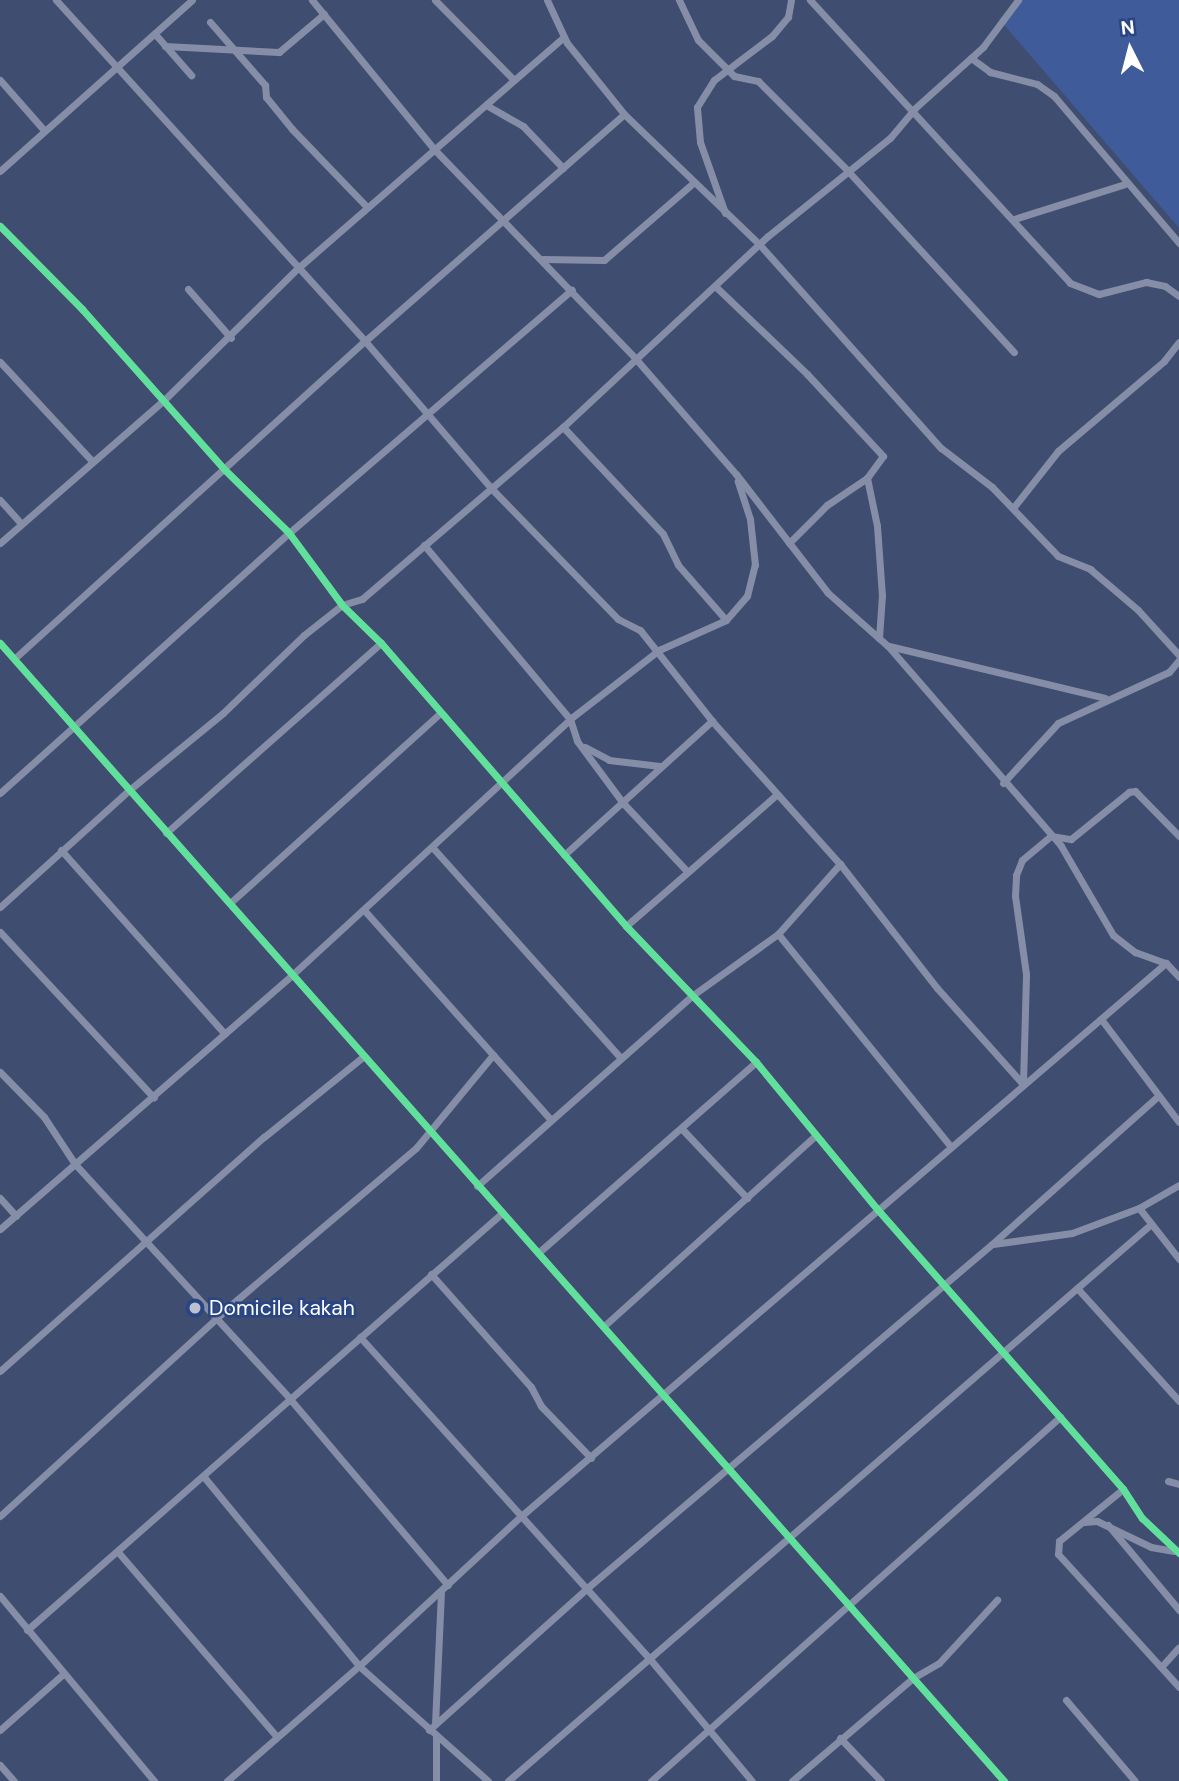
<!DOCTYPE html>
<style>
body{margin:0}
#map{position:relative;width:1179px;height:1781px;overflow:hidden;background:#3e4d70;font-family:"DM Sans",sans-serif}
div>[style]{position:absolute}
.green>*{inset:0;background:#3f5b9a}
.street>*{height:7px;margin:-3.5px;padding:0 3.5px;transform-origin:3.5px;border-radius:3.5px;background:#858ea6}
.cycleway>*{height:7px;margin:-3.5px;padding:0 3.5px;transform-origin:3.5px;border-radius:3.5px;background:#60e19b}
.dots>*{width:19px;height:19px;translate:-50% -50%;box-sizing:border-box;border:4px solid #2a4584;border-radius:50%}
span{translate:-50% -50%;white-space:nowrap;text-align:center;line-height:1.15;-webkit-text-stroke:5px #2a4584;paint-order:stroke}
.poi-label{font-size:21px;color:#fff}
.left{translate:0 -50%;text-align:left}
.north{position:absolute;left:1095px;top:14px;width:70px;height:70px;-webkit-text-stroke:5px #2a4584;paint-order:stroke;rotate:354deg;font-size:19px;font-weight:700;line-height:28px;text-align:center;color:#fff}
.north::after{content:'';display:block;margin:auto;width:24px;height:32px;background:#fff;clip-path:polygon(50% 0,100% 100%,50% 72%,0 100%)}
</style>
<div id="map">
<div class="green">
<div style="clip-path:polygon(1019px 0,1179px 0,1179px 228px,999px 19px)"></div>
</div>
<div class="street">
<div style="left:56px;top:0;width:460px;rotate:47.8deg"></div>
<div style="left:365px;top:341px;width:192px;rotate:49.4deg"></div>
<div style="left:490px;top:487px;width:184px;rotate:45.9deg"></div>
<div style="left:618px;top:619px;width:25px;rotate:27deg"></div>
<div style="left:640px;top:630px;width:116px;rotate:51.6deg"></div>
<div style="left:712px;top:721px;width:192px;rotate:48.2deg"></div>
<div style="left:840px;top:864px;width:157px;rotate:52deg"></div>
<div style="left:937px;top:988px;width:127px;rotate:48.2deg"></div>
<div style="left:312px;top:0;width:191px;rotate:50.7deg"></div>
<div style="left:433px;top:148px;width:291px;rotate:46.1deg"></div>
<div style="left:635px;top:358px;width:154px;rotate:49deg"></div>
<div style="left:736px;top:474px;width:150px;rotate:52.3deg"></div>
<div style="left:828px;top:593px;width:80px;rotate:41.5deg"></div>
<div style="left:888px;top:646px;width:264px;rotate:49.1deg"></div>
<div style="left:1061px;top:846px;width:103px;rotate:59.7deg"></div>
<div style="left:1113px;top:935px;width:28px;rotate:38deg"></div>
<div style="left:1135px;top:952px;width:33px;rotate:20deg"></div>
<div style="left:1166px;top:963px;width:19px;rotate:47deg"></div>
<div style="left:435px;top:0;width:111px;rotate:45.4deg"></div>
<div style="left:547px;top:0;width:47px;rotate:65.1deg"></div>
<div style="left:567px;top:43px;width:91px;rotate:51.2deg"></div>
<div style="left:624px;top:114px;width:187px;rotate:43.9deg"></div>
<div style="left:759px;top:244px;width:273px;rotate:48.3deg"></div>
<div style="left:941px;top:448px;width:64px;rotate:37.4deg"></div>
<div style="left:992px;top:487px;width:95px;rotate:46.3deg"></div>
<div style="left:1058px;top:556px;width:35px;rotate:22deg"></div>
<div style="left:1090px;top:569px;width:63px;rotate:40.5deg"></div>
<div style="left:1138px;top:610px;width:61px;rotate:47.7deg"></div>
<div style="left:679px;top:0;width:44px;rotate:64.6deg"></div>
<div style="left:698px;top:40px;width:51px;rotate:45deg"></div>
<div style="left:734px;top:76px;width:25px;rotate:12deg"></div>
<div style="left:758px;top:81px;width:126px;rotate:45deg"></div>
<div style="left:847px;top:170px;width:247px;rotate:47.5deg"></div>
<div style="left:810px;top:0;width:384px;rotate:47.4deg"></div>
<div style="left:1070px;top:283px;width:31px;rotate:21deg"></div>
<div style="left:1099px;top:294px;width:49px;rotate:-14.3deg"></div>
<div style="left:1146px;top:282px;width:19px;rotate:12deg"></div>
<div style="left:1165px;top:286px;width:17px;rotate:36deg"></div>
<div style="left:210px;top:22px;width:84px;rotate:48.9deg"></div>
<div style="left:265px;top:85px;width:12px;rotate:85deg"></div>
<div style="left:266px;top:97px;width:41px;rotate:50.9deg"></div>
<div style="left:292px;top:129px;width:108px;rotate:46.1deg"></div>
<div style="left:155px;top:34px;width:55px;rotate:48.7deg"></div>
<div style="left:165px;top:46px;width:114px;rotate:3deg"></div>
<div style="left:279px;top:52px;width:59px;rotate:-40.2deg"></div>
<div style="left:971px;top:58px;width:24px;rotate:36deg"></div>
<div style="left:990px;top:72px;width:49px;rotate:14.3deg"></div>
<div style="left:1037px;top:84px;width:21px;rotate:35deg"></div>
<div style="left:1054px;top:96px;width:193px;rotate:49.6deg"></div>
<div style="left:0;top:80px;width:65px;rotate:48.7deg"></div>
<div style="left:486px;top:105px;width:43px;rotate:29.6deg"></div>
<div style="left:523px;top:126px;width:58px;rotate:46.4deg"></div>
<div style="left:0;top:171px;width:257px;rotate:-41.7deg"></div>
<div style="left:725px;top:213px;width:75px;rotate:-109.4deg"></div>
<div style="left:700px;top:142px;width:35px;rotate:-95deg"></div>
<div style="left:697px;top:107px;width:32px;rotate:-58deg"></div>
<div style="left:714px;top:80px;width:73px;rotate:-37.2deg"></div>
<div style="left:772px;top:36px;width:25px;rotate:-50deg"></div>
<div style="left:788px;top:17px;width:17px;rotate:-80deg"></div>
<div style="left:1014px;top:219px;width:116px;rotate:-17.5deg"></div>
<div style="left:0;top:226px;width:117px;rotate:45.3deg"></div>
<div style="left:82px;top:309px;width:215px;rotate:48.4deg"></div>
<div style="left:225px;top:470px;width:90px;rotate:44.5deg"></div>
<div style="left:289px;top:533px;width:89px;rotate:53.6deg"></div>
<div style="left:342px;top:605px;width:54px;rotate:44.3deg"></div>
<div style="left:381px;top:643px;width:374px;rotate:49.1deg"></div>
<div style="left:626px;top:926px;width:188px;rotate:46.3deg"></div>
<div style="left:756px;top:1062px;width:192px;rotate:50.5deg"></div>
<div style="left:878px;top:1210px;width:371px;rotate:48.7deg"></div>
<div style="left:1123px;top:1489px;width:35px;rotate:57deg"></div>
<div style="left:1142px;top:1518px;width:51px;rotate:43.4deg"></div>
<div style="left:543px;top:259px;width:61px;rotate:0.9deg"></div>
<div style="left:604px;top:260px;width:116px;rotate:-40.8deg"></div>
<div style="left:715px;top:286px;width:127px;rotate:43.7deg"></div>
<div style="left:807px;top:374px;width:112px;rotate:47.2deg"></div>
<div style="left:883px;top:456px;width:27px;rotate:126deg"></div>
<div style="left:867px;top:478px;width:49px;rotate:78.2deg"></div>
<div style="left:877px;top:526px;width:69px;rotate:85.9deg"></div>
<div style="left:882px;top:595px;width:43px;rotate:94deg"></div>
<div style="left:188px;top:289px;width:65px;rotate:48.7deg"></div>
<div style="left:0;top:362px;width:134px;rotate:47.1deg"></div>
<div style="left:563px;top:427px;width:146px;rotate:46.9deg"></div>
<div style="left:663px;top:534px;width:34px;rotate:64deg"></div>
<div style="left:678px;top:565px;width:73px;rotate:48.9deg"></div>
<div style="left:0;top:500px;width:31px;rotate:48deg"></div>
<div style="left:1013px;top:508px;width:73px;rotate:-51.7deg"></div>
<div style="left:1058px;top:451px;width:139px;rotate:-40.3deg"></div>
<div style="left:1164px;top:361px;width:24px;rotate:-52deg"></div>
<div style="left:0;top:543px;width:216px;rotate:-41.1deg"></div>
<div style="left:163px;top:401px;width:190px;rotate:-44.6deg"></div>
<div style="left:298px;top:268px;width:352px;rotate:-41deg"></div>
<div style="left:789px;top:543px;width:54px;rotate:-45deg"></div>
<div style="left:827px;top:505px;width:48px;rotate:-34deg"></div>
<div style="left:424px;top:545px;width:227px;rotate:50deg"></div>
<div style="left:570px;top:719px;width:23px;rotate:72deg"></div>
<div style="left:577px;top:741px;width:77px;rotate:53.4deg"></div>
<div style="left:623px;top:803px;width:92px;rotate:46.8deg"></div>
<div style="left:0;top:643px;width:1518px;rotate:48.58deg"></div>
<div style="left:889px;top:646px;width:222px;rotate:13.5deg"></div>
<div style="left:15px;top:658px;width:472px;rotate:-42.2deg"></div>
<div style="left:365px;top:341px;width:344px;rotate:-41.2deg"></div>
<div style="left:585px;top:747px;width:27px;rotate:28deg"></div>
<div style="left:609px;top:760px;width:51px;rotate:6.7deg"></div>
<div style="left:1003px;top:783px;width:81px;rotate:-47.5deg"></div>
<div style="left:1058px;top:723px;width:122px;rotate:-24.7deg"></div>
<div style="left:1169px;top:672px;width:16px;rotate:-50deg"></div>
<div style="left:0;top:793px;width:389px;rotate:-42deg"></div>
<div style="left:289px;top:533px;width:373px;rotate:-40.7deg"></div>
<div style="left:166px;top:833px;width:287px;rotate:-41.5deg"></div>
<div style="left:433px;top:848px;width:282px;rotate:48.2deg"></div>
<div style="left:61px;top:850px;width:246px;rotate:48.3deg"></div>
<div style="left:564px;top:855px;width:200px;rotate:-42.2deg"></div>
<div style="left:230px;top:903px;width:283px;rotate:-42.1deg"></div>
<div style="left:0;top:907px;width:173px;rotate:-42.2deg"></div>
<div style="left:128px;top:791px;width:123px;rotate:-39.4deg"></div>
<div style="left:223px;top:713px;width:112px;rotate:-43.9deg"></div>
<div style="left:304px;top:635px;width:48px;rotate:-38.3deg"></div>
<div style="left:342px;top:605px;width:21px;rotate:-17deg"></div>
<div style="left:362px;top:599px;width:265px;rotate:-40.6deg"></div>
<div style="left:563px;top:427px;width:280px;rotate:-43deg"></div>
<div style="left:768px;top:236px;width:156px;rotate:-38.8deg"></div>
<div style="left:890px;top:138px;width:38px;rotate:-50deg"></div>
<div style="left:914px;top:109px;width:93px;rotate:-41.9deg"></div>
<div style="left:983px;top:47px;width:59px;rotate:-53.3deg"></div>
<div style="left:364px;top:910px;width:280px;rotate:48.3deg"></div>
<div style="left:626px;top:926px;width:199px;rotate:-41.1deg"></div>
<div style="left:0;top:932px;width:226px;rotate:47.1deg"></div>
<div style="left:778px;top:934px;width:274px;rotate:50.9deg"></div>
<div style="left:1101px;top:1019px;width:129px;rotate:52.9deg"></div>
<div style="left:0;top:1072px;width:63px;rotate:45.6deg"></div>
<div style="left:44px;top:1117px;width:56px;rotate:56.6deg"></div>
<div style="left:75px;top:1164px;width:319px;rotate:47.5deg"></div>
<div style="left:290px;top:1399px;width:244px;rotate:49.7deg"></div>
<div style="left:1023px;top:1083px;width:109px;rotate:-88.4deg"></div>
<div style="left:1026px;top:974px;width:79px;rotate:-98deg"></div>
<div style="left:1015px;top:896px;width:21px;rotate:-87deg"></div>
<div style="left:1016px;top:875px;width:16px;rotate:-68deg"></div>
<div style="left:1022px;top:860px;width:38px;rotate:-40deg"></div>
<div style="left:1051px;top:836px;width:20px;rotate:9deg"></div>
<div style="left:1071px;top:839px;width:75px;rotate:-39deg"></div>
<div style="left:1129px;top:792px;width:6px;rotate:-9deg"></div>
<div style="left:1135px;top:791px;width:63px;rotate:45.6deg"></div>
<div style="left:682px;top:1129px;width:95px;rotate:46.7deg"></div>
<div style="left:477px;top:1186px;width:288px;rotate:-41.5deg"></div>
<div style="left:693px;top:995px;width:105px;rotate:-35.7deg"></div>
<div style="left:778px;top:934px;width:94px;rotate:-48.5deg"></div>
<div style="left:0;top:1198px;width:24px;rotate:48deg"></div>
<div style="left:1139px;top:1208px;width:65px;rotate:51.9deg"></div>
<div style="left:0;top:1229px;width:388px;rotate:-41deg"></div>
<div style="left:293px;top:974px;width:377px;rotate:-42.6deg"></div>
<div style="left:570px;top:719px;width:113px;rotate:-37.8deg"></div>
<div style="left:659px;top:650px;width:73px;rotate:-24.1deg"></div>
<div style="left:726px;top:620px;width:32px;rotate:-49deg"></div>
<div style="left:747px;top:596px;width:32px;rotate:-76deg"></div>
<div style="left:755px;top:565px;width:46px;rotate:-96.2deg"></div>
<div style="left:750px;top:519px;width:40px;rotate:-108deg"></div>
<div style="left:993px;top:1244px;width:80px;rotate:-7.9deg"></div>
<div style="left:1072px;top:1233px;width:72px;rotate:-20.5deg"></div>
<div style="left:1139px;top:1208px;width:46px;rotate:-29.9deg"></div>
<div style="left:538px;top:1253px;width:290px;rotate:-41.2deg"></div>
<div style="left:431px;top:1274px;width:151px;rotate:48.5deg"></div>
<div style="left:531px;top:1387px;width:21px;rotate:62deg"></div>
<div style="left:541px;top:1406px;width:72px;rotate:46.1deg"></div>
<div style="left:1077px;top:1288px;width:152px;rotate:47.9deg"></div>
<div style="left:604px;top:1326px;width:284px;rotate:-42deg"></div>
<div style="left:360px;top:1337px;width:432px;rotate:48deg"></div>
<div style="left:649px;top:1658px;width:160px;rotate:50.1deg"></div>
<div style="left:0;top:1371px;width:353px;rotate:-41.6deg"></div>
<div style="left:264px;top:1137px;width:129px;rotate:-39deg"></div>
<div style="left:204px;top:1477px;width:244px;rotate:50.6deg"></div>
<div style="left:359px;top:1666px;width:173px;rotate:41.7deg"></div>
<div style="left:1168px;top:1481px;width:11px;rotate:15deg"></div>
<div style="left:1123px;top:1489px;width:82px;rotate:140.9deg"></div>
<div style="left:1059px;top:1541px;width:13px;rotate:94deg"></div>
<div style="left:1058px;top:1554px;width:180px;rotate:47.7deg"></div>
<div style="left:0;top:1516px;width:314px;rotate:-42.4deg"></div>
<div style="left:232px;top:1304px;width:241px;rotate:-40.3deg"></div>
<div style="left:416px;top:1148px;width:121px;rotate:-50.4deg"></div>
<div style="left:1084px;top:1522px;width:13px;rotate:-4deg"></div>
<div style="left:1097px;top:1521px;width:60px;rotate:25.7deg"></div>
<div style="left:1151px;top:1547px;width:23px;rotate:10deg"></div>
<div style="left:1108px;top:1525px;width:111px;rotate:50.1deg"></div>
<div style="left:118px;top:1552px;width:243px;rotate:49.3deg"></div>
<div style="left:0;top:1596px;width:241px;rotate:50.2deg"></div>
<div style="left:27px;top:1630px;width:632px;rotate:-41.28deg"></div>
<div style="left:1162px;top:1666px;width:25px;rotate:-48deg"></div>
<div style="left:1066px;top:1700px;width:106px;rotate:49.6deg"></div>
<div style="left:435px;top:1724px;width:132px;rotate:-87.4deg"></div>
<div style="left:0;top:1730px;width:83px;rotate:-41.6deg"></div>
<div style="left:429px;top:1730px;width:211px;rotate:-41.9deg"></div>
<div style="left:586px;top:1589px;width:533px;rotate:-40.36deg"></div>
<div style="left:992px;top:1244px;width:220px;rotate:-41.7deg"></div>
<div style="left:840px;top:1738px;width:59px;rotate:46.4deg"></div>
<div style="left:0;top:1765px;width:21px;rotate:49deg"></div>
<div style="left:227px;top:1781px;width:175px;rotate:-41.1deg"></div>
<div style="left:359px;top:1666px;width:219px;rotate:-42.8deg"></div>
<div style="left:520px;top:1517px;width:851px;rotate:-40.62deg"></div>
<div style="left:436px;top:1781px;width:45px;rotate:-90deg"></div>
<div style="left:508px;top:1781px;width:851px;rotate:-40.9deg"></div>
<div style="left:651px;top:1781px;width:548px;rotate:-41.67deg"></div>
<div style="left:792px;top:1781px;width:159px;rotate:-40.4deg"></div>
<div style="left:913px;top:1678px;width:30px;rotate:-30deg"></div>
<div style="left:939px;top:1663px;width:86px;rotate:-47.4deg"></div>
</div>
<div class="cycleway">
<div style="left:0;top:226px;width:117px;rotate:45.3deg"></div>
<div style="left:82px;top:309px;width:215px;rotate:48.4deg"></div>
<div style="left:225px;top:470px;width:90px;rotate:44.5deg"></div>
<div style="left:289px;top:533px;width:89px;rotate:53.6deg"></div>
<div style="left:342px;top:605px;width:54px;rotate:44.3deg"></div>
<div style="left:381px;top:643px;width:374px;rotate:49.1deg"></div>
<div style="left:626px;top:926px;width:188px;rotate:46.3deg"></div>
<div style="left:756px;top:1062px;width:192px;rotate:50.5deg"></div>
<div style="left:878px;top:1210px;width:371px;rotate:48.7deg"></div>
<div style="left:1123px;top:1489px;width:35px;rotate:57deg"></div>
<div style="left:1142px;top:1518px;width:51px;rotate:43.4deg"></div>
<div style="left:0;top:643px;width:1518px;rotate:48.58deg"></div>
</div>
<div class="dots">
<div style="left:195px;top:1308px;background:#bbc1cd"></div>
</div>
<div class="poi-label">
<span class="left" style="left:209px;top:1308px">Domicile kakah</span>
</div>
<div class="north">N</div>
</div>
